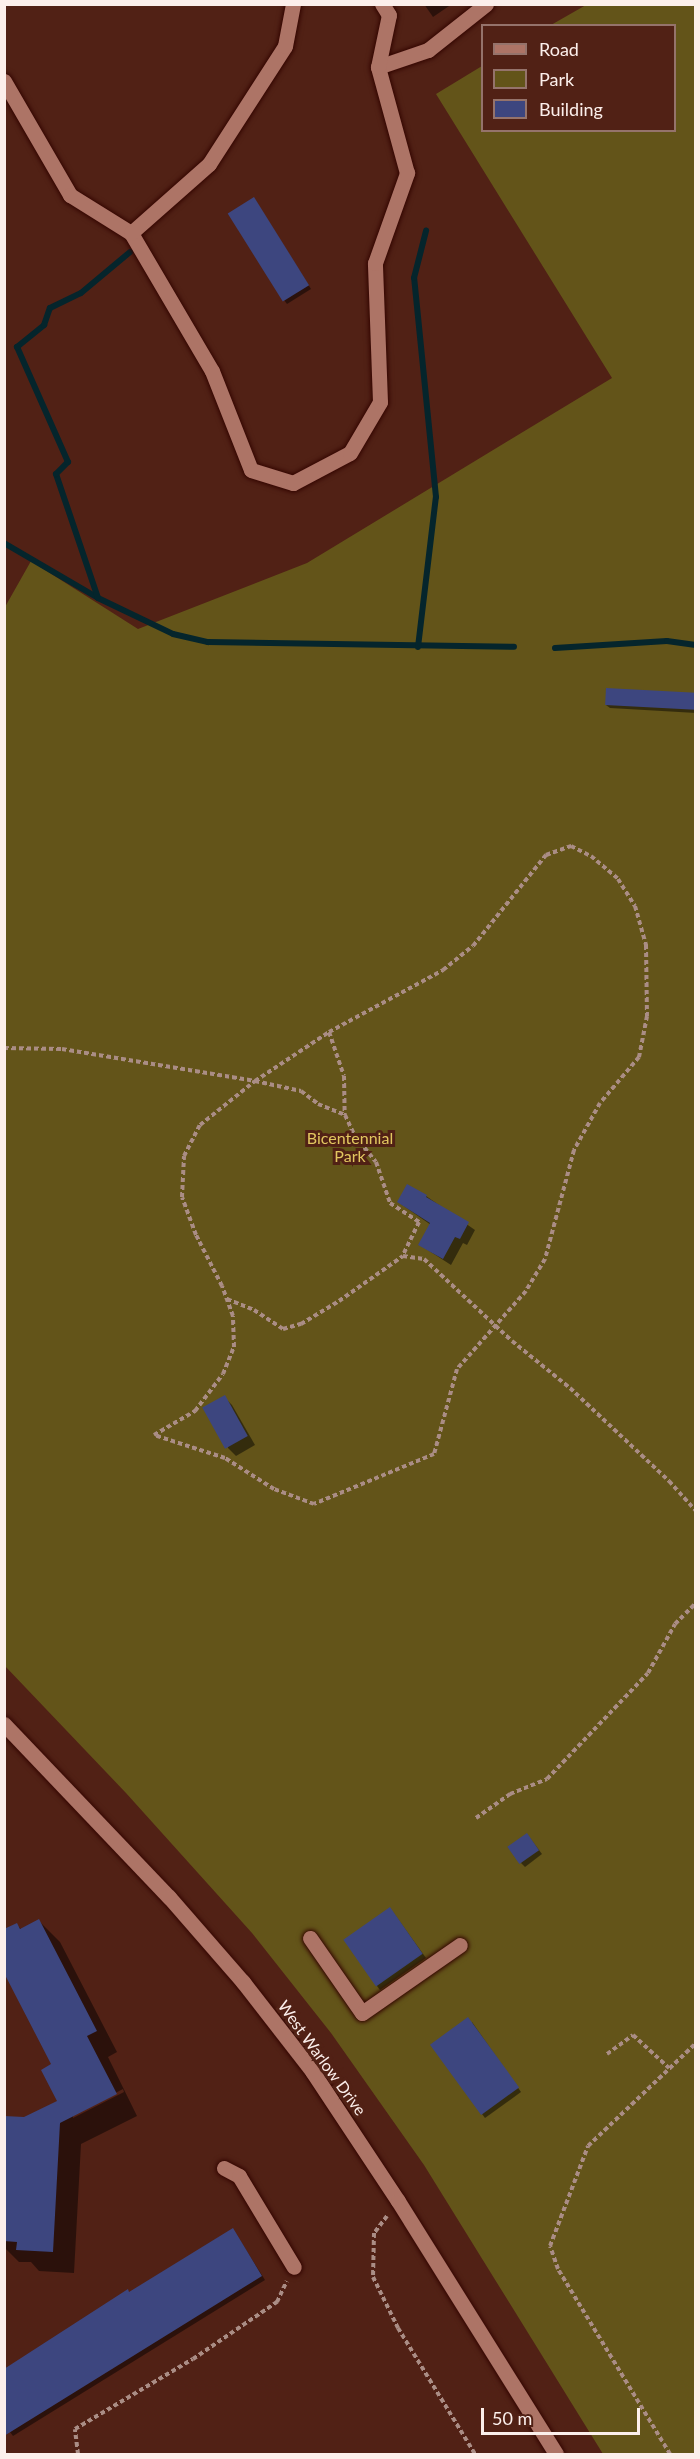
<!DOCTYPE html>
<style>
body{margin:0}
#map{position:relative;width:700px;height:2459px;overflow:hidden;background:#512115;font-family:Lato,sans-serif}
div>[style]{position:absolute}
.green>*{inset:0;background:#635419}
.shadow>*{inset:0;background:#0007}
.stream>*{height:6px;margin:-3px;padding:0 3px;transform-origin:3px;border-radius:3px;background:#05252c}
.building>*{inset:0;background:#3d467f;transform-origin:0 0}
.path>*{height:4px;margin-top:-2px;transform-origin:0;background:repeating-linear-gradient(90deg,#aa8d85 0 4.5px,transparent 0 7.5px)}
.roads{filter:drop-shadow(0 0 2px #340600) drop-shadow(0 0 2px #340600)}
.minor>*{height:15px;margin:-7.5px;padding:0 7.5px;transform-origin:7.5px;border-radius:7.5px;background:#ad7466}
span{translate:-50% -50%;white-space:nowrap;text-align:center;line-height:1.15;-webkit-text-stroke:6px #512115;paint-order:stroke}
.park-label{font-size:16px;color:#e2c760}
.street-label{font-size:16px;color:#fcefeb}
.frame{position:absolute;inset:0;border:6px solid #fcefeb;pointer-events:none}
.legend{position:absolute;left:481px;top:24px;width:195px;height:108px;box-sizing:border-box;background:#512115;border:2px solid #95736b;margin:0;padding:8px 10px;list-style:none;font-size:18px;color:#fcefeb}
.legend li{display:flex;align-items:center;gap:12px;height:30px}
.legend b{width:30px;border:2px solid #95736b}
.scale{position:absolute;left:481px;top:2408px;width:159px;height:27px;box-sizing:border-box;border:3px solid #fcefeb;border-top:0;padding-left:8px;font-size:18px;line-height:21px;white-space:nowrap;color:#fcefeb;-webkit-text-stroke:4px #512115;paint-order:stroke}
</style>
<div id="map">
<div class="green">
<div style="clip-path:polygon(586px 5px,695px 5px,695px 2454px,603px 2454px,424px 2165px,331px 2033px,252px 1933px,126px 1793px,5px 1666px,5px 607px,31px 561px,138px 629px,307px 563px,612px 378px,436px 94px,482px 66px,482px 130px,674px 130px,674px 26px,551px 25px)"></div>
</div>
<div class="shadow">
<div style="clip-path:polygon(424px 4px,452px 4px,433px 17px)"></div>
<div style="clip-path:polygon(257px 203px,311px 289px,287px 304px,284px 300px)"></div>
<div style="clip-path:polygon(696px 694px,696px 713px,610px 708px,606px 705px)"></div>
<div style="clip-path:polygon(426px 1196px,475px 1230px,467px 1245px,463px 1243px,451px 1265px,420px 1245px,431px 1225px,398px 1202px)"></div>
<div style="clip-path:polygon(224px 1397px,232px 1405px,255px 1445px,236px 1456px,228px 1448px)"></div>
<div style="clip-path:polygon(530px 1838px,542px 1854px,525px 1867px,521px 1863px)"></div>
<div style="clip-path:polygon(393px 1912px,426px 1958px,380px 1990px,377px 1986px)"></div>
<div style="clip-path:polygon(evenodd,39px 1921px,60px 1942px,117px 2052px,108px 2057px,137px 2116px,81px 2144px,74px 2273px,39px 2271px,31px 2262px,19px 2262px,4px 2247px,5px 2118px,24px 2119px,59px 2101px,53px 2065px,17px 1925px,22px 1930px,39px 1921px,123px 2089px,124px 2092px,73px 2118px,73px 2115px,123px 2089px)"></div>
<div style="clip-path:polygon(472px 2022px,521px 2092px,485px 2118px,482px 2114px)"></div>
<div style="clip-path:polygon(236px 2234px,265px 2280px,13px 2436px,10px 2432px,130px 2294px)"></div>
</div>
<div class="stream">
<div style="left:4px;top:543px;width:109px;rotate:30.3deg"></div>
<div style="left:98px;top:598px;width:83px;rotate:25.6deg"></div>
<div style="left:173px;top:634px;width:36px;rotate:13deg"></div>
<div style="left:208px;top:642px;width:306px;rotate:0.9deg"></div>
<div style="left:98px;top:598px;width:131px;rotate:-108.7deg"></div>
<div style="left:56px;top:474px;width:17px;rotate:-45deg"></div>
<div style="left:68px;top:462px;width:126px;rotate:-113.9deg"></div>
<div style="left:17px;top:347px;width:35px;rotate:-39deg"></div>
<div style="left:44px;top:325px;width:18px;rotate:-71deg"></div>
<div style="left:50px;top:308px;width:34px;rotate:-26deg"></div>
<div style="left:81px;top:293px;width:64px;rotate:-39.9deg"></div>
<div style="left:418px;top:647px;width:151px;rotate:-83.2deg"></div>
<div style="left:436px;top:497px;width:220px;rotate:-95.7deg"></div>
<div style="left:414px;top:278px;width:49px;rotate:-75.7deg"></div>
<div style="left:555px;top:648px;width:112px;rotate:-3.6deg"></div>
<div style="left:667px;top:641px;width:29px;rotate:8deg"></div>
</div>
<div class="building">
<div style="left:254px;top:197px;width:104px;height:31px;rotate:58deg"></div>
<div style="left:606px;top:688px;width:90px;height:17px;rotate:3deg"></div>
<div style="clip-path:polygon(407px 1184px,427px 1195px,426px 1197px,469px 1222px,460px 1239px,455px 1237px,443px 1259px,418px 1245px,430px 1223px,397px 1202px)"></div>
<div style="left:225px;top:1395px;width:47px;height:26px;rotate:61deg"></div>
<div style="left:527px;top:1833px;width:21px;height:24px;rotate:55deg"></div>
<div style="left:390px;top:1907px;width:57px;height:57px;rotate:55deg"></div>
<div style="clip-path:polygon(39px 1919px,97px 2031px,87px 2036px,117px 2094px,60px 2123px,53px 2252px,16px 2250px,17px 2242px,4px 2241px,4px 2116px,24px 2117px,57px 2101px,41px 2070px,51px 2064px,4px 1973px,4px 1929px,17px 1923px,20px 1929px)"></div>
<div style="left:468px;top:2017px;width:87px;height:47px;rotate:54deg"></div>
<div style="clip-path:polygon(233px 2228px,262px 2276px,4px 2436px,4px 2369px,128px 2289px,129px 2292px)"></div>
</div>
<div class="path">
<div style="left:571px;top:846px;width:22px;rotate:27deg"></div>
<div style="left:591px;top:856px;width:35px;rotate:40deg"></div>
<div style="left:618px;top:879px;width:32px;rotate:58deg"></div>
<div style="left:635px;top:906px;width:41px;rotate:74.2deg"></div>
<div style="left:646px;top:945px;width:71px;rotate:89.2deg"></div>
<div style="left:647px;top:1016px;width:42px;rotate:101deg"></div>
<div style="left:639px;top:1057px;width:60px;rotate:130.3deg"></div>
<div style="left:600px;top:1103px;width:54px;rotate:119deg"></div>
<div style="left:574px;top:1150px;width:113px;rotate:104.9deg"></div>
<div style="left:545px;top:1259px;width:37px;rotate:121deg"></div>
<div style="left:526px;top:1291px;width:104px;rotate:131.5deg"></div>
<div style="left:457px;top:1369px;width:88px;rotate:105.1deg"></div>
<div style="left:434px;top:1454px;width:130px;rotate:157.4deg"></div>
<div style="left:314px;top:1504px;width:43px;rotate:-159.4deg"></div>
<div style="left:274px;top:1489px;width:58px;rotate:-147.7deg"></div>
<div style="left:225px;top:1458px;width:75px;rotate:-162.1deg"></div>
<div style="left:154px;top:1435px;width:48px;rotate:-30.3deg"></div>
<div style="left:195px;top:1411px;width:46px;rotate:-52.9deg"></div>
<div style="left:223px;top:1374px;width:29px;rotate:-68deg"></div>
<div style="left:234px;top:1347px;width:31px;rotate:-92deg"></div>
<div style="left:233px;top:1316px;width:32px;rotate:-110deg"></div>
<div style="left:222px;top:1286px;width:57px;rotate:-117deg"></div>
<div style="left:196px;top:1235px;width:40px;rotate:-110.2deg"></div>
<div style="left:182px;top:1197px;width:41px;rotate:-87.2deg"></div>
<div style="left:184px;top:1156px;width:35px;rotate:-63deg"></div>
<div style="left:200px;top:1125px;width:70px;rotate:-38.7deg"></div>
<div style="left:255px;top:1081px;width:89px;rotate:-33.5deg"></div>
<div style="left:329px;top:1032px;width:130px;rotate:-28.5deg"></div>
<div style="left:443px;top:970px;width:38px;rotate:-39deg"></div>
<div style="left:473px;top:946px;width:117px;rotate:-51.3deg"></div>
<div style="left:546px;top:855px;width:27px;rotate:-20deg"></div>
<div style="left:329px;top:1032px;width:46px;rotate:71.2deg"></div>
<div style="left:344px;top:1076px;width:39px;rotate:89deg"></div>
<div style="left:345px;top:1115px;width:23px;rotate:65deg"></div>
<div style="left:355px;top:1136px;width:33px;rotate:51deg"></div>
<div style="left:376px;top:1162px;width:43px;rotate:71.1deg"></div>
<div style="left:390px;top:1203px;width:35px;rotate:33deg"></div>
<div style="left:419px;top:1222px;width:37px;rotate:116deg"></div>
<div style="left:4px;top:1048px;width:58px;rotate:1deg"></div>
<div style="left:62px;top:1049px;width:196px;rotate:9.4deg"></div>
<div style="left:255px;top:1081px;width:47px;rotate:12.3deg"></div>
<div style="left:301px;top:1091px;width:21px;rotate:37deg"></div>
<div style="left:318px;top:1104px;width:29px;rotate:22deg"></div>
<div style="left:227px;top:1299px;width:29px;rotate:22deg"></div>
<div style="left:254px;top:1310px;width:35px;rotate:33deg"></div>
<div style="left:283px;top:1329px;width:19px;rotate:-16deg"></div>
<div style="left:301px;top:1324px;width:44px;rotate:-31.2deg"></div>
<div style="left:339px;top:1301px;width:78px;rotate:-35.1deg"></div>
<div style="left:403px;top:1256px;width:21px;rotate:8deg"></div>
<div style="left:424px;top:1259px;width:120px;rotate:43deg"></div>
<div style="left:512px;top:1341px;width:75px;rotate:39deg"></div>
<div style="left:570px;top:1388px;width:136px;rotate:43.2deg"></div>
<div style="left:669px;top:1481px;width:40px;rotate:48deg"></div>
<div style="left:476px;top:1818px;width:42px;rotate:-35.2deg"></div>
<div style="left:510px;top:1794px;width:40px;rotate:-22deg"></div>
<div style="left:547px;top:1779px;width:146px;rotate:-46.4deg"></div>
<div style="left:648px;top:1673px;width:56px;rotate:-61.1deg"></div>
<div style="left:675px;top:1624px;width:30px;rotate:-45deg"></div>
<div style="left:607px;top:2054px;width:32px;rotate:-36deg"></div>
<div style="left:633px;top:2035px;width:49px;rotate:42.5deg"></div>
<div style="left:387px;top:2216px;width:21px;rotate:127deg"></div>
<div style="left:374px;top:2233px;width:44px;rotate:91.3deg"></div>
<div style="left:373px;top:2277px;width:57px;rotate:63.9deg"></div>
<div style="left:398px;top:2328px;width:148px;rotate:58.6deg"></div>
<div style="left:78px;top:2454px;width:25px;rotate:-97deg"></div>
<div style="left:75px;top:2429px;width:137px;rotate:-30.7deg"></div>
<div style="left:193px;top:2359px;width:102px;rotate:-34.2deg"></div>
<div style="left:277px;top:2302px;width:23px;rotate:-65deg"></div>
<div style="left:670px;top:2454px;width:216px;rotate:-121.2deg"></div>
<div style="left:558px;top:2269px;width:24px;rotate:-109deg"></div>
<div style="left:550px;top:2246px;width:107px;rotate:-69.2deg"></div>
<div style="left:588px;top:2146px;width:149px;rotate:-43.6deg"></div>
</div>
<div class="roads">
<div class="minor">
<div style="left:378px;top:67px;width:53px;rotate:-18.8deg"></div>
<div style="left:428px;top:50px;width:74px;rotate:-38.4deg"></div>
<div style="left:4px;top:81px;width:132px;rotate:59.9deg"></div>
<div style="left:70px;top:195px;width:72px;rotate:31.9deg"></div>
<div style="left:131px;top:233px;width:160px;rotate:59.6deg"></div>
<div style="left:212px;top:371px;width:106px;rotate:68.5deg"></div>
<div style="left:251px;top:470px;width:44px;rotate:17.2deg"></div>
<div style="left:293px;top:483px;width:64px;rotate:-27.8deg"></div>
<div style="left:350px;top:453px;width:59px;rotate:-59.5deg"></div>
<div style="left:380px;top:402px;width:139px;rotate:-92.1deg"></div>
<div style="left:375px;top:263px;width:96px;rotate:-70.4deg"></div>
<div style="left:407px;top:173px;width:110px;rotate:-105.3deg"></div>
<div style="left:378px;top:67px;width:53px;rotate:-78.1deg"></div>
<div style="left:389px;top:15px;width:13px;rotate:-122deg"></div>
<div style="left:131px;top:233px;width:104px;rotate:-41.5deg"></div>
<div style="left:209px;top:164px;width:140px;rotate:-57.2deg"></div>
<div style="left:285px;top:46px;width:43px;rotate:-79.2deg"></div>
<div style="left:4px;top:1724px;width:239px;rotate:46.4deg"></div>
<div style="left:169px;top:1897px;width:113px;rotate:49deg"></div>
<div style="left:243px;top:1982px;width:113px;rotate:52.2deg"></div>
<div style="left:312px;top:2071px;width:156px;rotate:56.5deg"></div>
<div style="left:398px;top:2201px;width:298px;rotate:58deg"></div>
<div style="left:310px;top:1938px;width:91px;rotate:55.3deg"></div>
<div style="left:362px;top:2013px;width:119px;rotate:-34.8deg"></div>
<div style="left:224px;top:2168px;width:17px;rotate:28deg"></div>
<div style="left:239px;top:2176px;width:106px;rotate:58.9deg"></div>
</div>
</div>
<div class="park-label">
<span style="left:350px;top:1147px">Bicentennial<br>Park</span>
</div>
<div class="street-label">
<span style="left:322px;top:2058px;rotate:54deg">West Warlow Drive</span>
</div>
<div class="frame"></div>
<ul class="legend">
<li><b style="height:8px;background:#ad7466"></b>Road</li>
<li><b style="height:16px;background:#635419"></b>Park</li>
<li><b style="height:16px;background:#3d467f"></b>Building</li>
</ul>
<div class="scale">50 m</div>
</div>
